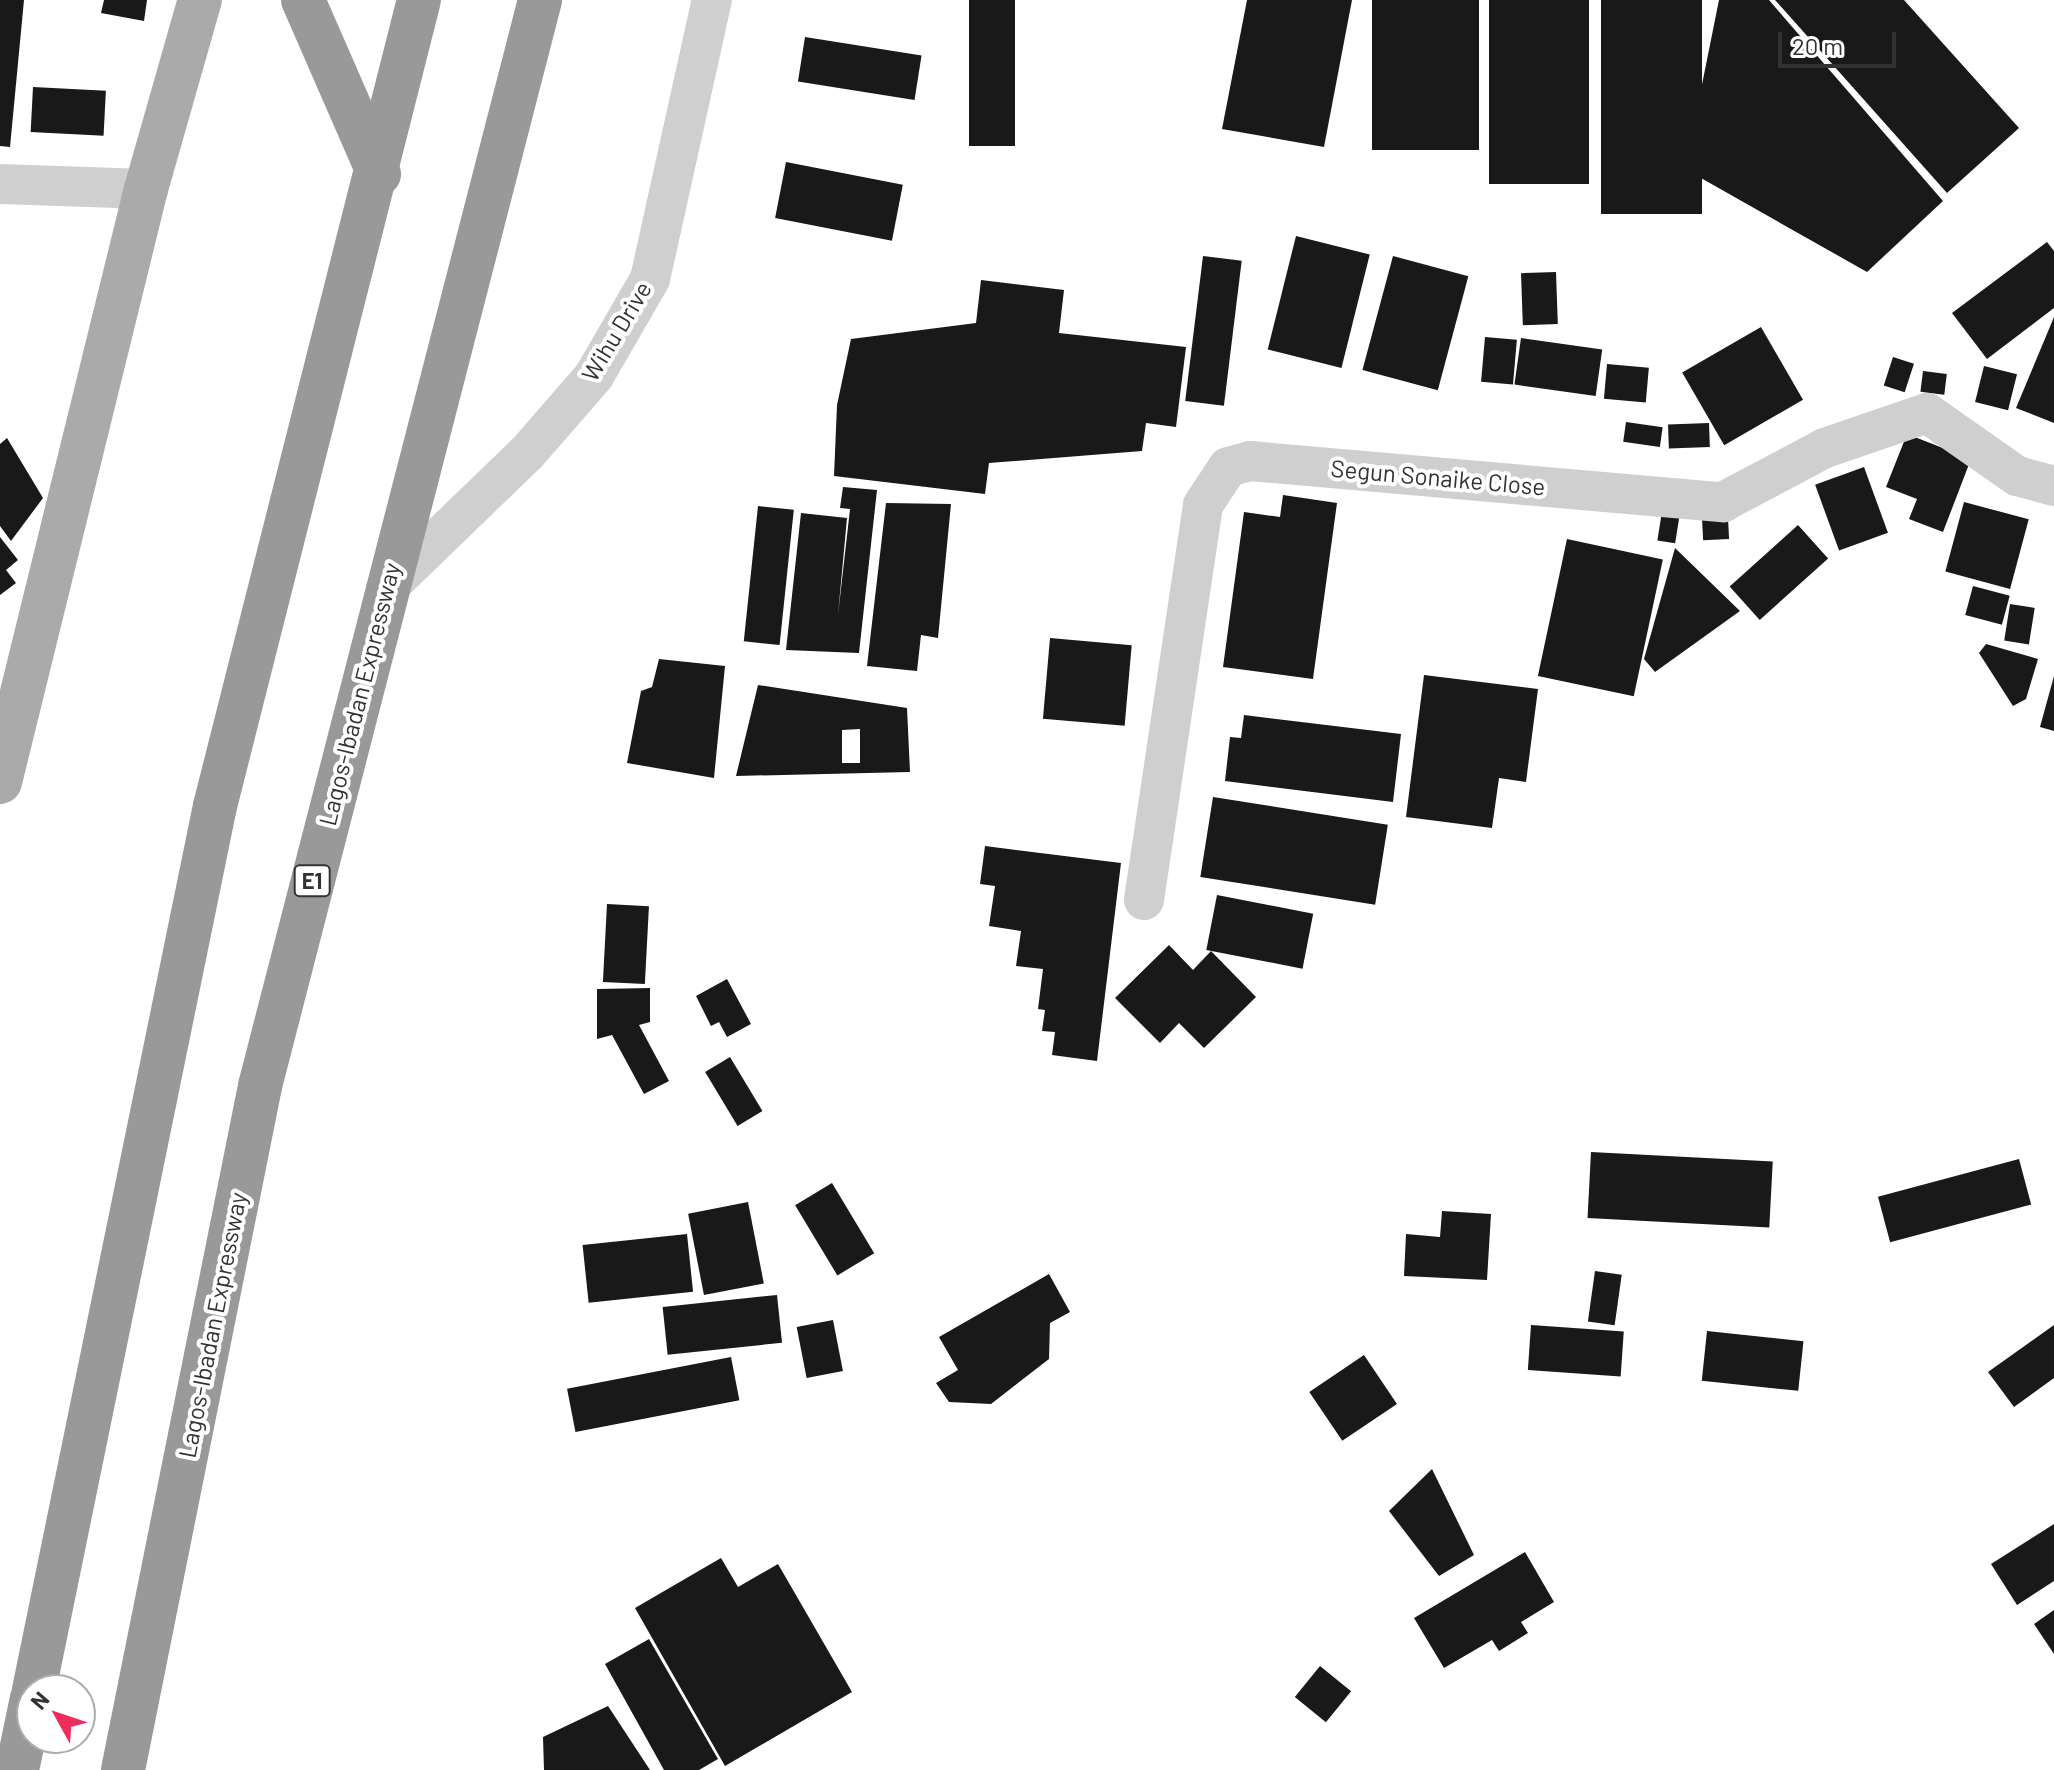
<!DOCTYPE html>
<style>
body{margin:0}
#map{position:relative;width:2054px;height:1770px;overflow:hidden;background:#fff;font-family:Barlow,sans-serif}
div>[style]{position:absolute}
.building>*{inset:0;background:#191919;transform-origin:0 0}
.minor>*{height:40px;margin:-20px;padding:0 20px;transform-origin:20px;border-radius:20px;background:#cfcfcf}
.major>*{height:44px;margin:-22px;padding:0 22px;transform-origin:22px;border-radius:22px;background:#aaa}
.highway>*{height:44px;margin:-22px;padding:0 22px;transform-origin:22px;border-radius:22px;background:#999}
span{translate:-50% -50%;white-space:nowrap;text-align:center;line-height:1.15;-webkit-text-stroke:8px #fff;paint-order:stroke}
.shield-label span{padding:2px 6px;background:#fff;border:2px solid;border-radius:6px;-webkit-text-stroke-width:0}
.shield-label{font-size:22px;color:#323232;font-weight:700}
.street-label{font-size:24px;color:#323232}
.north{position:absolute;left:16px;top:1674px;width:80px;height:80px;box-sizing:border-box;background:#fff;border:2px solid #adadad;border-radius:50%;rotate:310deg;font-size:22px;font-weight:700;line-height:32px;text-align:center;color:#323232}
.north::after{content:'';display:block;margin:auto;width:28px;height:36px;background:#ef2d5c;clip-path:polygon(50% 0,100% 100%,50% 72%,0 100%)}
.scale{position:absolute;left:1778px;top:32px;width:118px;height:36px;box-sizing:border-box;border:4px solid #323232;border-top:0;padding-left:10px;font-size:24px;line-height:28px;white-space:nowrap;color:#323232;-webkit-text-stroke:6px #fff;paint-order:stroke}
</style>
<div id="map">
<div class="building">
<div style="clip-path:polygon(0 0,24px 0,10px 147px,0 146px)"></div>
<div style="clip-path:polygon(104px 0,147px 0,144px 21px,101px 13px)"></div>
<div style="left:969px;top:0;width:46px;height:146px"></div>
<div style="clip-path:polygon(1247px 0,1352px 0,1324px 147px,1222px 129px)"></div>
<div style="left:1372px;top:0;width:107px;height:150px"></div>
<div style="left:1489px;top:0;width:100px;height:184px"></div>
<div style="left:1601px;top:0;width:101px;height:214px"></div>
<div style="clip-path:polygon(1719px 0,1769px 0,1943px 201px,1867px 272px,1685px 169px)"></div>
<div style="clip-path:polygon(1775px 0,1904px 0,2019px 128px,1947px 193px)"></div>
<div style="left:805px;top:37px;width:118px;height:45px;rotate:9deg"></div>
<div style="left:33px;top:87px;width:73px;height:45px;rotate:3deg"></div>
<div style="left:786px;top:162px;width:119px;height:57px;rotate:11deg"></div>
<div style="left:1296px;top:236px;width:76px;height:117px;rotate:14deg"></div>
<div style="clip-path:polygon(2047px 242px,2054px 251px,2054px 308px,1987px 359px,1952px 313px)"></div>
<div style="left:1203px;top:256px;width:39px;height:146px;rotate:7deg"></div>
<div style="left:1393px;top:256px;width:78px;height:118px;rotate:15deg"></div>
<div style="left:1556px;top:272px;width:52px;height:35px;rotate:88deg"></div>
<div style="clip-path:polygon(981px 280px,1064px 290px,1059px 333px,1186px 347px,1176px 427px,1146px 423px,1142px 451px,989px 463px,985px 494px,834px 476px,837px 405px,851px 339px,976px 323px)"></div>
<div style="clip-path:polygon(2054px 317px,2054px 423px,2016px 408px)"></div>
<div style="left:1761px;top:327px;width:84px;height:91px;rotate:60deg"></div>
<div style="left:1485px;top:337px;width:32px;height:45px;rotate:5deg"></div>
<div style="left:1521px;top:338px;width:82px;height:47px;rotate:8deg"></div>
<div style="left:1893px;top:357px;width:22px;height:30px;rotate:18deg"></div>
<div style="left:1607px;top:364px;width:42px;height:35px;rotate:5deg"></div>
<div style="left:1984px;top:366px;width:34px;height:37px;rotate:14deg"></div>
<div style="left:1923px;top:371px;width:24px;height:21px;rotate:7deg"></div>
<div style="left:1626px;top:422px;width:37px;height:20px;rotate:8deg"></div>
<div style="left:1709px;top:423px;width:24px;height:41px;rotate:88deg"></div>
<div style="clip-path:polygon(1907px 434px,1971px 459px,1943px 532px,1909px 519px,1917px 499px,1886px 487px)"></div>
<div style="clip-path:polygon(7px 438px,43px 498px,11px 541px,0 526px,0 444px)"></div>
<div style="left:1864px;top:467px;width:70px;height:52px;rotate:70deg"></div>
<div style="clip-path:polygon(843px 487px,877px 490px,859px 653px,786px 650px,801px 513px,847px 518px,838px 615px,850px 509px,840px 508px)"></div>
<div style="clip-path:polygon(1283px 495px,1337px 503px,1313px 679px,1223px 667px,1244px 512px,1280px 517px)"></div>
<div style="left:1964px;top:502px;width:67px;height:72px;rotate:15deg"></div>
<div style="clip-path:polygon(886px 503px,951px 504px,938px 638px,921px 635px,917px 671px,867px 666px)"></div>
<div style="left:1663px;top:505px;width:18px;height:36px;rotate:9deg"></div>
<div style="left:758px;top:506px;width:36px;height:136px;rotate:6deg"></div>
<div style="left:1728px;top:518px;width:21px;height:26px;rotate:87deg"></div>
<div style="left:1798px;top:525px;width:45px;height:92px;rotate:48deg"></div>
<div style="clip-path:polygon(0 537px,18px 560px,6px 570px,16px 583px,0 595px)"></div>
<div style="left:1567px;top:539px;width:98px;height:140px;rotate:12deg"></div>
<div style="clip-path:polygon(1675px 548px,1740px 611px,1655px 672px,1644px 659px)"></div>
<div style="left:1973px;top:586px;width:38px;height:30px;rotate:15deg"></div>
<div style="left:2010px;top:604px;width:25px;height:37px;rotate:9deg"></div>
<div style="left:1050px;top:638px;width:82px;height:81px;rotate:5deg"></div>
<div style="clip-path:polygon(1986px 644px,2038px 659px,2026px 699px,2013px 706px,1979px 653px)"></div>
<div style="clip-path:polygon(659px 659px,725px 666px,714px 778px,627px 763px,641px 691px,652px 687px)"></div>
<div style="clip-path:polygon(1424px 675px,1538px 689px,1526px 782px,1499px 778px,1492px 828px,1406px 817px)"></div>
<div style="clip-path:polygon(2054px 676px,2054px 731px,2040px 727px)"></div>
<div style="clip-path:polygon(evenodd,758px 685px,907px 708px,910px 772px,736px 776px,758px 685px,860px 729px,860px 763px,842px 763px,842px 730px,860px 729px)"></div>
<div style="clip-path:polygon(1244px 715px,1401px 734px,1393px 802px,1225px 781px,1230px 737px,1241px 738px)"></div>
<div style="left:1213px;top:797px;width:177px;height:81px;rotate:9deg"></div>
<div style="clip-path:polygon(985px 846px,1121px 863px,1097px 1061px,1052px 1055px,1055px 1032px,1042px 1031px,1045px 1010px,1038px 1009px,1043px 969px,1016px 966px,1021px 931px,989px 926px,995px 886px,980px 884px)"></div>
<div style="left:1217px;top:895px;width:98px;height:56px;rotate:11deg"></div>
<div style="left:607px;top:904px;width:42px;height:78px;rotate:3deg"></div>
<div style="clip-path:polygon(1169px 945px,1193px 970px,1211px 951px,1256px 997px,1204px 1048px,1179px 1023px,1160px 1043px,1115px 998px)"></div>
<div style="clip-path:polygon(727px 979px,751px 1024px,727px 1037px,719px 1022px,711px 1026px,696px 996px)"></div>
<div style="clip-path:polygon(650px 988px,650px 1022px,639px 1025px,669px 1081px,644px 1094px,612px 1035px,597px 1039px,597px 989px)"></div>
<div style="left:730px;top:1057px;width:63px;height:29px;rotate:59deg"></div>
<div style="left:1591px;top:1152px;width:182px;height:66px;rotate:3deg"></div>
<div style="left:2019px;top:1159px;width:47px;height:146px;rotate:75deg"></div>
<div style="left:832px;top:1183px;width:82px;height:43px;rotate:59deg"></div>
<div style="left:748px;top:1202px;width:83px;height:61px;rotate:79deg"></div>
<div style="clip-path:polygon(1442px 1211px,1491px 1214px,1487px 1280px,1404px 1276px,1406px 1234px,1440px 1237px)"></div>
<div style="left:687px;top:1234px;width:58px;height:105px;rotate:84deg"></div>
<div style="left:1595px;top:1271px;width:27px;height:51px;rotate:8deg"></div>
<div style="clip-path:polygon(1049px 1274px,1070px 1312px,1050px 1323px,1049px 1359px,991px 1404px,949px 1402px,936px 1383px,958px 1370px,939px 1337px)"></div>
<div style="left:777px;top:1295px;width:48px;height:115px;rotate:84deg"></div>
<div style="left:833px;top:1320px;width:52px;height:37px;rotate:79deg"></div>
<div style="left:1531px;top:1325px;width:93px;height:45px;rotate:4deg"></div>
<div style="clip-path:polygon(2054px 1325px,2054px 1378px,2014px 1407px,1988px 1372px)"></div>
<div style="left:1707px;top:1331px;width:97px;height:50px;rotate:6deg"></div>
<div style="left:1364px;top:1355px;width:59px;height:66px;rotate:56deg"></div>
<div style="left:731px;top:1357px;width:44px;height:167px;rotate:79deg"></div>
<div style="clip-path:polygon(1432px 1469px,1474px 1555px,1439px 1576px,1389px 1511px)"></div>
<div style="clip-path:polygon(2054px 1524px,2054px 1581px,2017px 1605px,1991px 1564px)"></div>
<div style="clip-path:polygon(1525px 1552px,1554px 1602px,1521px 1622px,1528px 1633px,1499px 1651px,1492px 1640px,1444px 1668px,1414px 1618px)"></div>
<div style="clip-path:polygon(721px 1558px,738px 1587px,778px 1564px,852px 1692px,725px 1766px,635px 1608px)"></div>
<div style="clip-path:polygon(2054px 1610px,2054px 1654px,2034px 1624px)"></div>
<div style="clip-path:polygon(649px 1639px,718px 1759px,699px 1770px,664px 1770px,605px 1664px)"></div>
<div style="left:1320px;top:1666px;width:40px;height:40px;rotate:39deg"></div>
<div style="clip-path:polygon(608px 1706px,650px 1770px,544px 1770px,543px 1737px)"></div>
</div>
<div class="minor">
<div style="left:0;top:184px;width:146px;rotate:2deg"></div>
<div style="left:386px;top:589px;width:196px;rotate:-44deg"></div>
<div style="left:527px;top:453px;width:102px;rotate:-49deg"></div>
<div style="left:594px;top:376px;width:112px;rotate:-60deg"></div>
<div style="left:650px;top:279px;width:286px;rotate:-77.5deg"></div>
<div style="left:1144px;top:900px;width:399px;rotate:-81.5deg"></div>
<div style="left:1203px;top:505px;width:45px;rotate:-56.7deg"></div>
<div style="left:1228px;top:467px;width:23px;rotate:-15deg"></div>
<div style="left:1250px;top:461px;width:475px;rotate:5deg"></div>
<div style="left:1723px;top:502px;width:115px;rotate:-27.9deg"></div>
<div style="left:1825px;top:448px;width:108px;rotate:-18.9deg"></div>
<div style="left:1927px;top:413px;width:110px;rotate:35deg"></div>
<div style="left:2017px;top:476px;width:38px;rotate:15deg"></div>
</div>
<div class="major">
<div style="left:0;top:782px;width:611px;rotate:-76.17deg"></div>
<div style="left:146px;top:189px;width:197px;rotate:-74.1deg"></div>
</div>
<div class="highway">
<div style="left:303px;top:0;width:190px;rotate:66.4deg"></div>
<div style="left:34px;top:1690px;width:902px;rotate:-78.43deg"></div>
<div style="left:215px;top:806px;width:831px;rotate:-75.8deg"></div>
<div style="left:17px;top:1770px;width:74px;rotate:-78.2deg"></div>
<div style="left:123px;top:1770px;width:698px;rotate:-78.67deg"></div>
<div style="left:260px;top:1086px;width:1122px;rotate:-75.54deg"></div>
</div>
<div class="shield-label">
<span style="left:312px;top:881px">E1</span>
</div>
<div class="street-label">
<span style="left:616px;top:331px;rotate:-59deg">Wihu Drive</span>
<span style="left:1438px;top:477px;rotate:5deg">Segun Sonaike Close</span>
<span style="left:359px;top:694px;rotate:-76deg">Lagos-Ibadan Expressway</span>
<span style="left:212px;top:1325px;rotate:-79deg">Lagos-Ibadan Expressway</span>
</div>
<div class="north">N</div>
<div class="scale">20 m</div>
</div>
